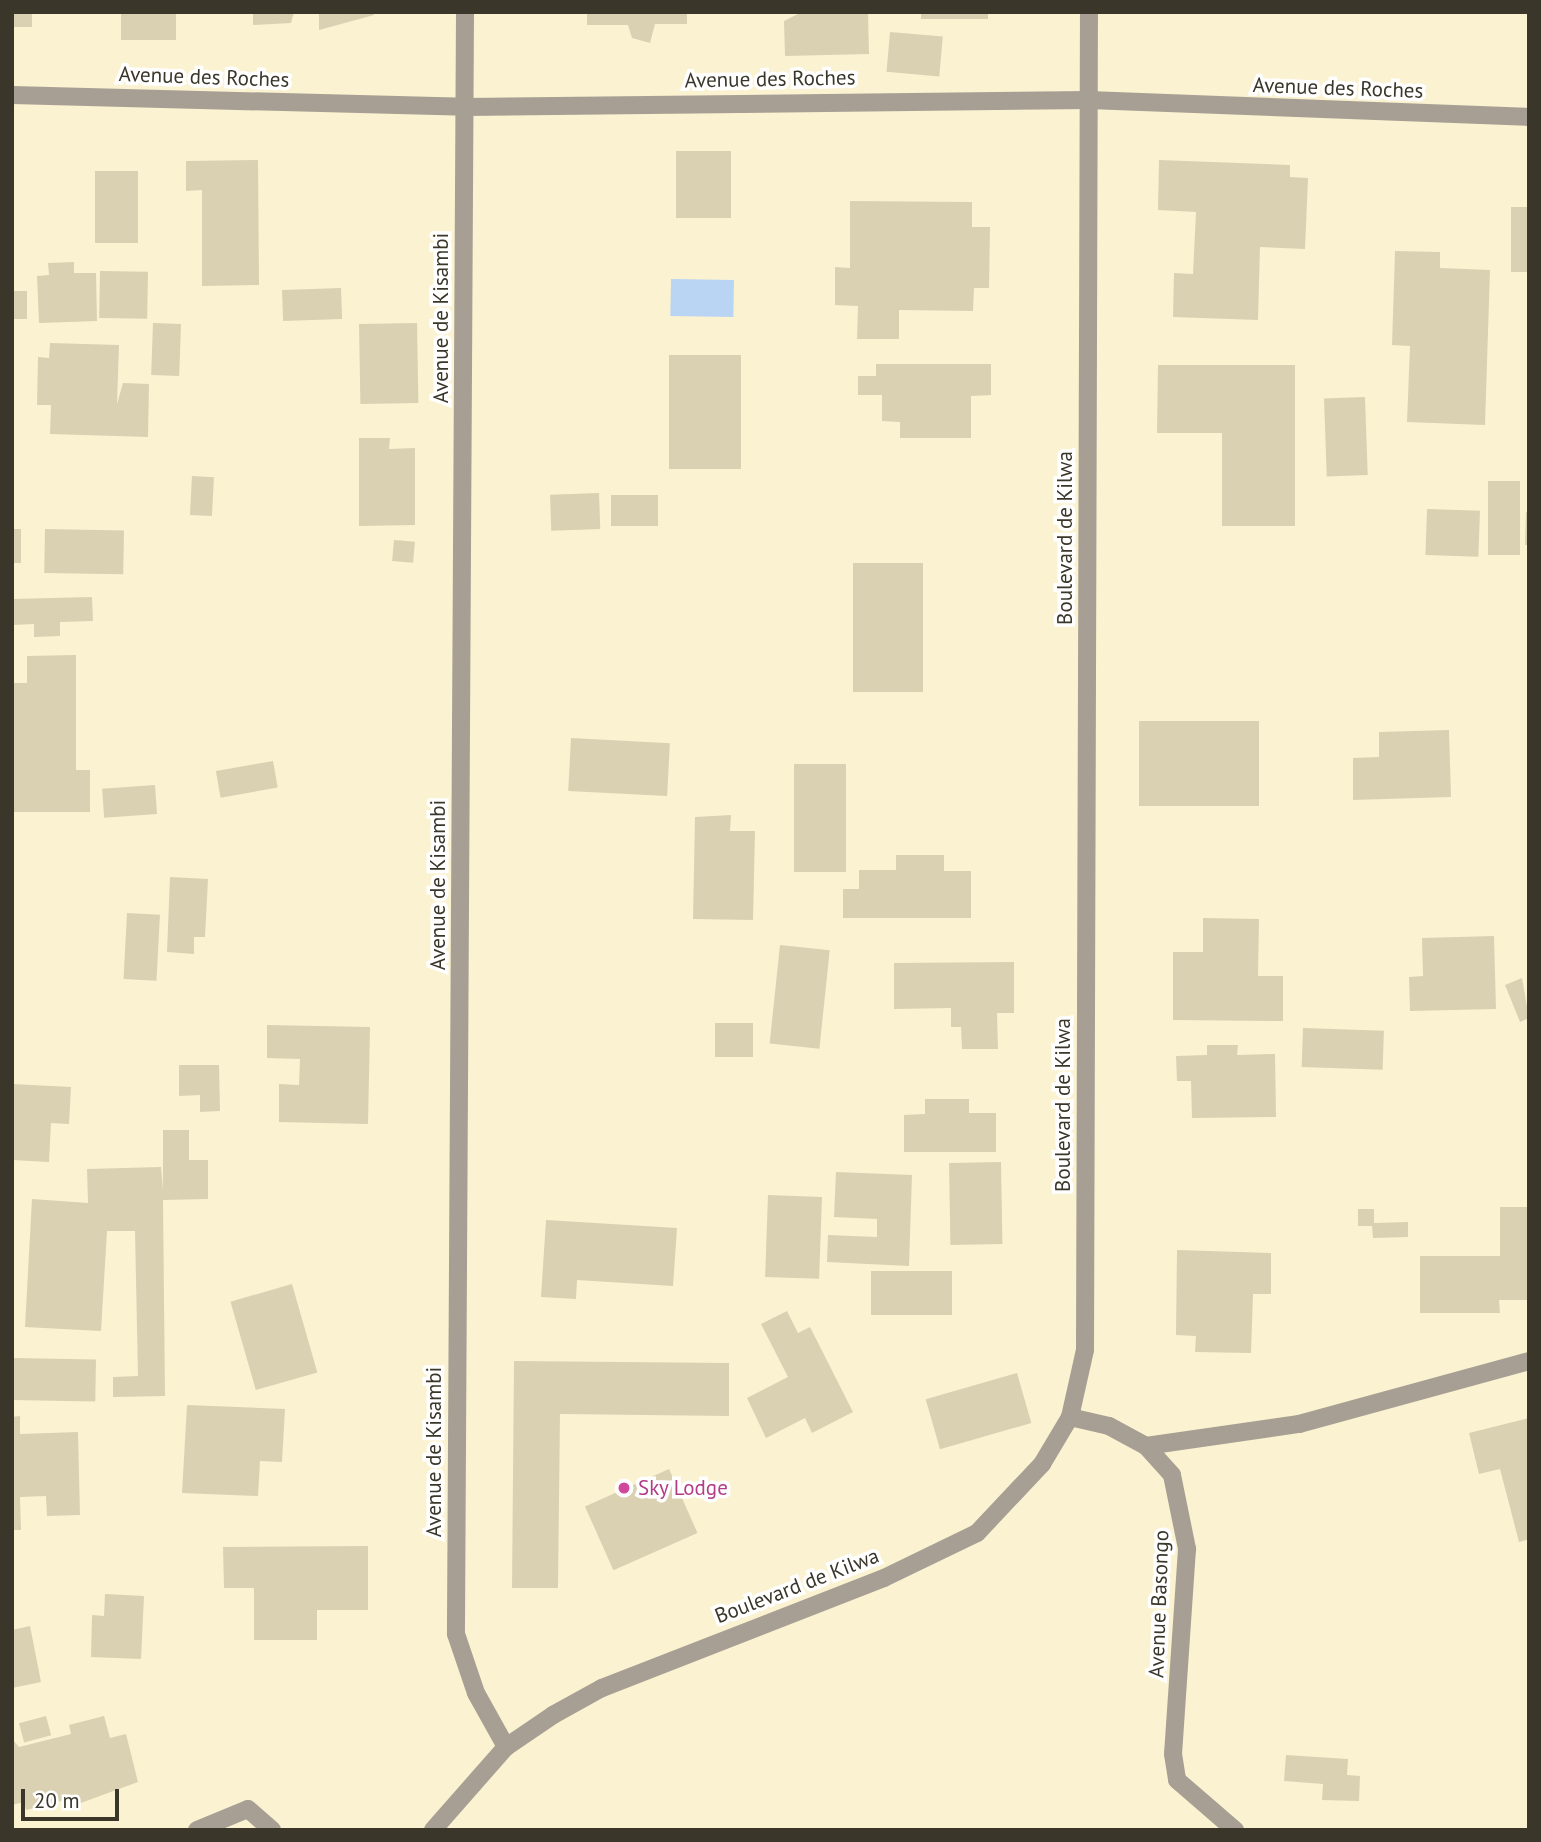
<!DOCTYPE html>
<style>
body{margin:0}
#map{position:relative;width:1541px;height:1842px;overflow:hidden;background:#fbf2d1;font-family:"PT Sans",sans-serif}
div>[style]{position:absolute}
.water>*{inset:0;background:#bad4f4;transform-origin:0 0}
.building>*{inset:0;background:#dad1b2;transform-origin:0 0}
.minor>*{height:18px;margin:-9px;padding:0 9px;transform-origin:9px;border-radius:9px;background:#a79f93}
.tertiary>*{height:18px;margin:-9px;padding:0 9px;transform-origin:9px;border-radius:9px;background:#a79f93}
.dots>*{width:19px;height:19px;translate:-50% -50%;box-sizing:border-box;border:4px solid #fff;border-radius:50%}
span{translate:-50% -50%;white-space:nowrap;text-align:center;line-height:1.15;-webkit-text-stroke:7px #fff;paint-order:stroke}
.street-label{font-size:21px;color:#3a372a}
.hotel-label{font-size:21px;color:#b23c85}
.left{translate:0 -50%;text-align:left}
.frame{position:absolute;inset:0;border:14px solid #3a372a;pointer-events:none}
.scale{position:absolute;left:21px;top:1789px;width:98px;height:32px;box-sizing:border-box;border:4px solid #3a372a;border-top:0;padding-left:9px;font-size:21px;line-height:24px;white-space:nowrap;color:#3a372a;-webkit-text-stroke:5px #fff;paint-order:stroke}
</style>
<div id="map">
<div class="water">
<div style="left:671px;top:279px;width:63px;height:37px;rotate:1deg"></div>
</div>
<div class="building">
<div style="left:12px;top:12px;width:20px;height:15px"></div>
<div style="left:121px;top:12px;width:55px;height:28px"></div>
<div style="clip-path:polygon(253px 12px,294px 12px,291px 23px,253px 25px)"></div>
<div style="clip-path:polygon(319px 12px,374px 12px,374px 15px,319px 30px)"></div>
<div style="clip-path:polygon(587px 12px,687px 12px,687px 24px,655px 24px,650px 43px,632px 38px,628px 25px,587px 25px)"></div>
<div style="clip-path:polygon(802px 12px,868px 12px,869px 54px,785px 56px,784px 21px)"></div>
<div style="left:921px;top:12px;width:67px;height:7px"></div>
<div style="left:890px;top:32px;width:53px;height:40px;rotate:5deg"></div>
<div style="left:676px;top:151px;width:55px;height:67px"></div>
<div style="clip-path:polygon(258px 160px,259px 285px,202px 286px,202px 190px,186px 191px,186px 161px)"></div>
<div style="clip-path:polygon(1159px 160px,1290px 165px,1290px 177px,1308px 178px,1305px 249px,1260px 247px,1258px 320px,1173px 317px,1174px 273px,1193px 274px,1196px 212px,1158px 210px)"></div>
<div style="left:95px;top:171px;width:43px;height:72px"></div>
<div style="clip-path:polygon(850px 201px,972px 202px,972px 227px,990px 227px,989px 288px,974px 288px,973px 311px,899px 310px,899px 339px,857px 339px,858px 306px,835px 305px,835px 267px,850px 268px)"></div>
<div style="left:1511px;top:207px;width:18px;height:65px"></div>
<div style="clip-path:polygon(1395px 251px,1440px 252px,1440px 268px,1490px 270px,1485px 425px,1407px 422px,1410px 346px,1392px 345px)"></div>
<div style="clip-path:polygon(74px 262px,74px 273px,96px 273px,97px 321px,39px 323px,37px 276px,49px 275px,48px 263px)"></div>
<div style="left:100px;top:271px;width:48px;height:47px;rotate:1deg"></div>
<div style="left:341px;top:288px;width:31px;height:59px;rotate:88deg"></div>
<div style="left:12px;top:291px;width:15px;height:28px"></div>
<div style="left:153px;top:323px;width:28px;height:52px;rotate:2deg"></div>
<div style="left:417px;top:323px;width:80px;height:58px;rotate:89deg"></div>
<div style="clip-path:polygon(50px 343px,119px 345px,117px 404px,123px 383px,149px 384px,148px 437px,50px 434px,51px 405px,37px 405px,38px 357px,49px 358px)"></div>
<div style="left:669px;top:355px;width:72px;height:114px"></div>
<div style="clip-path:polygon(876px 364px,991px 364px,991px 395px,971px 396px,971px 438px,900px 438px,900px 422px,882px 421px,882px 395px,858px 395px,858px 376px,876px 376px)"></div>
<div style="clip-path:polygon(1158px 365px,1295px 365px,1295px 526px,1222px 526px,1222px 433px,1157px 433px)"></div>
<div style="left:1365px;top:397px;width:78px;height:41px;rotate:88deg"></div>
<div style="clip-path:polygon(359px 438px,390px 438px,389px 449px,415px 448px,415px 525px,359px 526px)"></div>
<div style="left:192px;top:476px;width:22px;height:39px;rotate:3deg"></div>
<div style="left:1488px;top:481px;width:32px;height:74px"></div>
<div style="left:599px;top:493px;width:36px;height:49px;rotate:88deg"></div>
<div style="left:611px;top:495px;width:47px;height:31px"></div>
<div style="left:1427px;top:509px;width:53px;height:46px;rotate:2deg"></div>
<div style="clip-path:polygon(1526px 512px,1529px 512px,1529px 545px,1525px 545px)"></div>
<div style="left:12px;top:529px;width:9px;height:34px"></div>
<div style="left:45px;top:529px;width:79px;height:44px;rotate:1deg"></div>
<div style="left:394px;top:540px;width:21px;height:21px;rotate:5deg"></div>
<div style="left:853px;top:563px;width:70px;height:129px"></div>
<div style="clip-path:polygon(92px 597px,93px 621px,60px 622px,60px 636px,34px 637px,34px 624px,12px 625px,12px 599px)"></div>
<div style="clip-path:polygon(76px 655px,76px 770px,90px 770px,90px 812px,12px 812px,12px 683px,27px 683px,27px 656px)"></div>
<div style="left:1139px;top:721px;width:120px;height:85px"></div>
<div style="clip-path:polygon(1449px 730px,1451px 797px,1353px 800px,1353px 758px,1379px 757px,1379px 732px)"></div>
<div style="left:571px;top:738px;width:99px;height:53px;rotate:3deg"></div>
<div style="left:273px;top:761px;width:27px;height:58px;rotate:80deg"></div>
<div style="left:794px;top:764px;width:52px;height:108px"></div>
<div style="left:155px;top:785px;width:29px;height:53px;rotate:86deg"></div>
<div style="clip-path:polygon(731px 815px,730px 831px,755px 831px,753px 920px,693px 919px,695px 817px)"></div>
<div style="clip-path:polygon(896px 855px,944px 855px,944px 871px,971px 871px,971px 918px,843px 918px,843px 889px,859px 889px,859px 870px,896px 870px)"></div>
<div style="clip-path:polygon(170px 877px,208px 879px,205px 937px,194px 937px,194px 954px,167px 952px)"></div>
<div style="left:127px;top:913px;width:33px;height:66px;rotate:3deg"></div>
<div style="clip-path:polygon(1203px 918px,1259px 919px,1258px 976px,1283px 976px,1283px 1021px,1173px 1020px,1173px 952px,1203px 952px)"></div>
<div style="clip-path:polygon(1494px 936px,1496px 1009px,1410px 1011px,1409px 977px,1423px 976px,1422px 938px)"></div>
<div style="left:780px;top:945px;width:50px;height:99px;rotate:6deg"></div>
<div style="clip-path:polygon(1014px 962px,1014px 1013px,997px 1013px,998px 1049px,962px 1049px,961px 1027px,951px 1027px,951px 1008px,894px 1009px,894px 963px)"></div>
<div style="clip-path:polygon(1522px 978px,1529px 1018px,1520px 1022px,1505px 985px)"></div>
<div style="left:715px;top:1023px;width:38px;height:34px"></div>
<div style="clip-path:polygon(267px 1025px,370px 1027px,368px 1124px,279px 1122px,279px 1084px,299px 1085px,300px 1059px,267px 1058px)"></div>
<div style="left:1303px;top:1028px;width:81px;height:39px;rotate:2deg"></div>
<div style="clip-path:polygon(1207px 1045px,1238px 1045px,1237px 1055px,1275px 1054px,1276px 1117px,1192px 1118px,1191px 1081px,1177px 1081px,1176px 1056px,1207px 1055px)"></div>
<div style="clip-path:polygon(179px 1065px,219px 1065px,220px 1111px,200px 1112px,200px 1095px,179px 1096px)"></div>
<div style="clip-path:polygon(12px 1084px,71px 1087px,69px 1124px,51px 1123px,49px 1162px,12px 1160px)"></div>
<div style="clip-path:polygon(925px 1099px,969px 1099px,969px 1113px,996px 1113px,996px 1152px,904px 1152px,904px 1115px,925px 1114px)"></div>
<div style="clip-path:polygon(163px 1130px,189px 1130px,189px 1160px,208px 1160px,208px 1199px,163px 1200px,165px 1396px,113px 1397px,113px 1377px,138px 1376px,135px 1231px,107px 1231px,101px 1331px,25px 1327px,32px 1199px,88px 1203px,87px 1169px,161px 1167px,163px 1190px)"></div>
<div style="left:1001px;top:1162px;width:82px;height:52px;rotate:89deg"></div>
<div style="clip-path:polygon(836px 1172px,912px 1175px,909px 1266px,827px 1262px,828px 1235px,877px 1237px,877px 1219px,834px 1217px)"></div>
<div style="left:768px;top:1195px;width:54px;height:82px;rotate:2deg"></div>
<div style="clip-path:polygon(1500px 1207px,1529px 1207px,1529px 1300px,1499px 1300px,1500px 1313px,1420px 1313px,1420px 1256px,1500px 1256px)"></div>
<div style="clip-path:polygon(1358px 1209px,1374px 1209px,1374px 1223px,1408px 1222px,1408px 1237px,1373px 1238px,1372px 1226px,1358px 1226px)"></div>
<div style="clip-path:polygon(546px 1220px,677px 1228px,673px 1286px,577px 1280px,576px 1299px,541px 1297px)"></div>
<div style="clip-path:polygon(1177px 1250px,1271px 1253px,1271px 1294px,1253px 1294px,1251px 1353px,1195px 1352px,1196px 1336px,1176px 1335px)"></div>
<div style="left:871px;top:1271px;width:81px;height:44px"></div>
<div style="left:292px;top:1284px;width:92px;height:64px;rotate:74deg"></div>
<div style="clip-path:polygon(787px 1311px,798px 1333px,810px 1327px,853px 1412px,812px 1433px,805px 1418px,766px 1438px,747px 1398px,788px 1377px,761px 1324px)"></div>
<div style="left:12px;top:1358px;width:84px;height:42px;rotate:1deg"></div>
<div style="clip-path:polygon(514px 1361px,729px 1363px,729px 1416px,560px 1414px,558px 1588px,512px 1588px)"></div>
<div style="left:1017px;top:1373px;width:52px;height:95px;rotate:74deg"></div>
<div style="clip-path:polygon(187px 1405px,285px 1409px,282px 1462px,260px 1461px,258px 1496px,182px 1493px)"></div>
<div style="clip-path:polygon(20px 1416px,20px 1434px,78px 1432px,80px 1515px,47px 1516px,46px 1496px,20px 1497px,21px 1530px,12px 1530px,12px 1417px)"></div>
<div style="clip-path:polygon(1529px 1418px,1529px 1539px,1519px 1542px,1500px 1469px,1479px 1474px,1469px 1433px)"></div>
<div style="left:669px;top:1469px;width:70px;height:92px;rotate:66deg"></div>
<div style="clip-path:polygon(368px 1546px,368px 1610px,317px 1610px,317px 1640px,254px 1640px,254px 1588px,224px 1588px,223px 1547px)"></div>
<div style="clip-path:polygon(105px 1594px,144px 1596px,141px 1659px,91px 1657px,92px 1615px,104px 1616px)"></div>
<div style="clip-path:polygon(30px 1626px,41px 1682px,12px 1688px,12px 1630px)"></div>
<div style="left:46px;top:1716px;width:20px;height:28px;rotate:75deg"></div>
<div style="clip-path:polygon(104px 1716px,110px 1738px,126px 1734px,138px 1782px,67px 1808px,65px 1800px,26px 1810px,24px 1802px,12px 1805px,12px 1739px,19px 1747px,71px 1734px,69px 1725px)"></div>
<div style="clip-path:polygon(1286px 1755px,1348px 1759px,1347px 1775px,1360px 1776px,1359px 1801px,1322px 1800px,1323px 1784px,1284px 1781px)"></div>
</div>
<div class="minor">
<div style="left:465px;top:12px;width:1622px;rotate:90.32deg"></div>
<div style="left:456px;top:1634px;width:62px;rotate:71.3deg"></div>
<div style="left:476px;top:1693px;width:62px;rotate:60.9deg"></div>
<div style="left:12px;top:95px;width:453px;rotate:1.5deg"></div>
<div style="left:465px;top:107px;width:624px;rotate:-0.64deg"></div>
<div style="left:1089px;top:100px;width:440px;rotate:2.2deg"></div>
<div style="left:1070px;top:1417px;width:40px;rotate:13deg"></div>
<div style="left:1109px;top:1426px;width:42px;rotate:28.4deg"></div>
<div style="left:1146px;top:1446px;width:39px;rotate:48deg"></div>
<div style="left:1172px;top:1475px;width:76px;rotate:78.5deg"></div>
<div style="left:1187px;top:1549px;width:205px;rotate:93.9deg"></div>
<div style="left:1173px;top:1754px;width:26px;rotate:81deg"></div>
<div style="left:1177px;top:1780px;width:77px;rotate:40.8deg"></div>
<div style="left:1146px;top:1446px;width:155px;rotate:-8.2deg"></div>
<div style="left:1299px;top:1424px;width:238px;rotate:-15.3deg"></div>
<div style="left:197px;top:1830px;width:55px;rotate:-22.4deg"></div>
<div style="left:248px;top:1809px;width:32px;rotate:41deg"></div>
</div>
<div class="tertiary">
<div style="left:433px;top:1830px;width:111px;rotate:-48.7deg"></div>
<div style="left:506px;top:1747px;width:57px;rotate:-34.2deg"></div>
<div style="left:553px;top:1715px;width:56px;rotate:-28.9deg"></div>
<div style="left:602px;top:1688px;width:303px;rotate:-21.3deg"></div>
<div style="left:884px;top:1578px;width:103px;rotate:-25.8deg"></div>
<div style="left:977px;top:1533px;width:95px;rotate:-46.7deg"></div>
<div style="left:1042px;top:1464px;width:55px;rotate:-59.2deg"></div>
<div style="left:1070px;top:1417px;width:69px;rotate:-77.4deg"></div>
<div style="left:1085px;top:1350px;width:1338px;rotate:-89.83deg"></div>
</div>
<div class="dots">
<div style="left:624px;top:1488px;background:#d1479c"></div>
</div>
<div class="street-label">
<span style="left:204px;top:77px;rotate:2deg">Avenue des Roches</span>
<span style="left:770px;top:79px;rotate:-1deg">Avenue des Roches</span>
<span style="left:1338px;top:88px;rotate:2deg">Avenue des Roches</span>
<span style="left:441px;top:318px;rotate:-90deg">Avenue de Kisambi</span>
<span style="left:1065px;top:538px;rotate:-90deg">Boulevard de Kilwa</span>
<span style="left:438px;top:885px;rotate:-90deg">Avenue de Kisambi</span>
<span style="left:1063px;top:1105px;rotate:-90deg">Boulevard de Kilwa</span>
<span style="left:434px;top:1452px;rotate:-90deg">Avenue de Kisambi</span>
<span style="left:797px;top:1586px;rotate:-21deg">Boulevard de Kilwa</span>
<span style="left:1159px;top:1604px;rotate:-88deg">Avenue Basongo</span>
</div>
<div class="hotel-label">
<span class="left" style="left:638px;top:1488px">Sky Lodge</span>
</div>
<div class="frame"></div>
<div class="scale">20 m</div>
</div>
